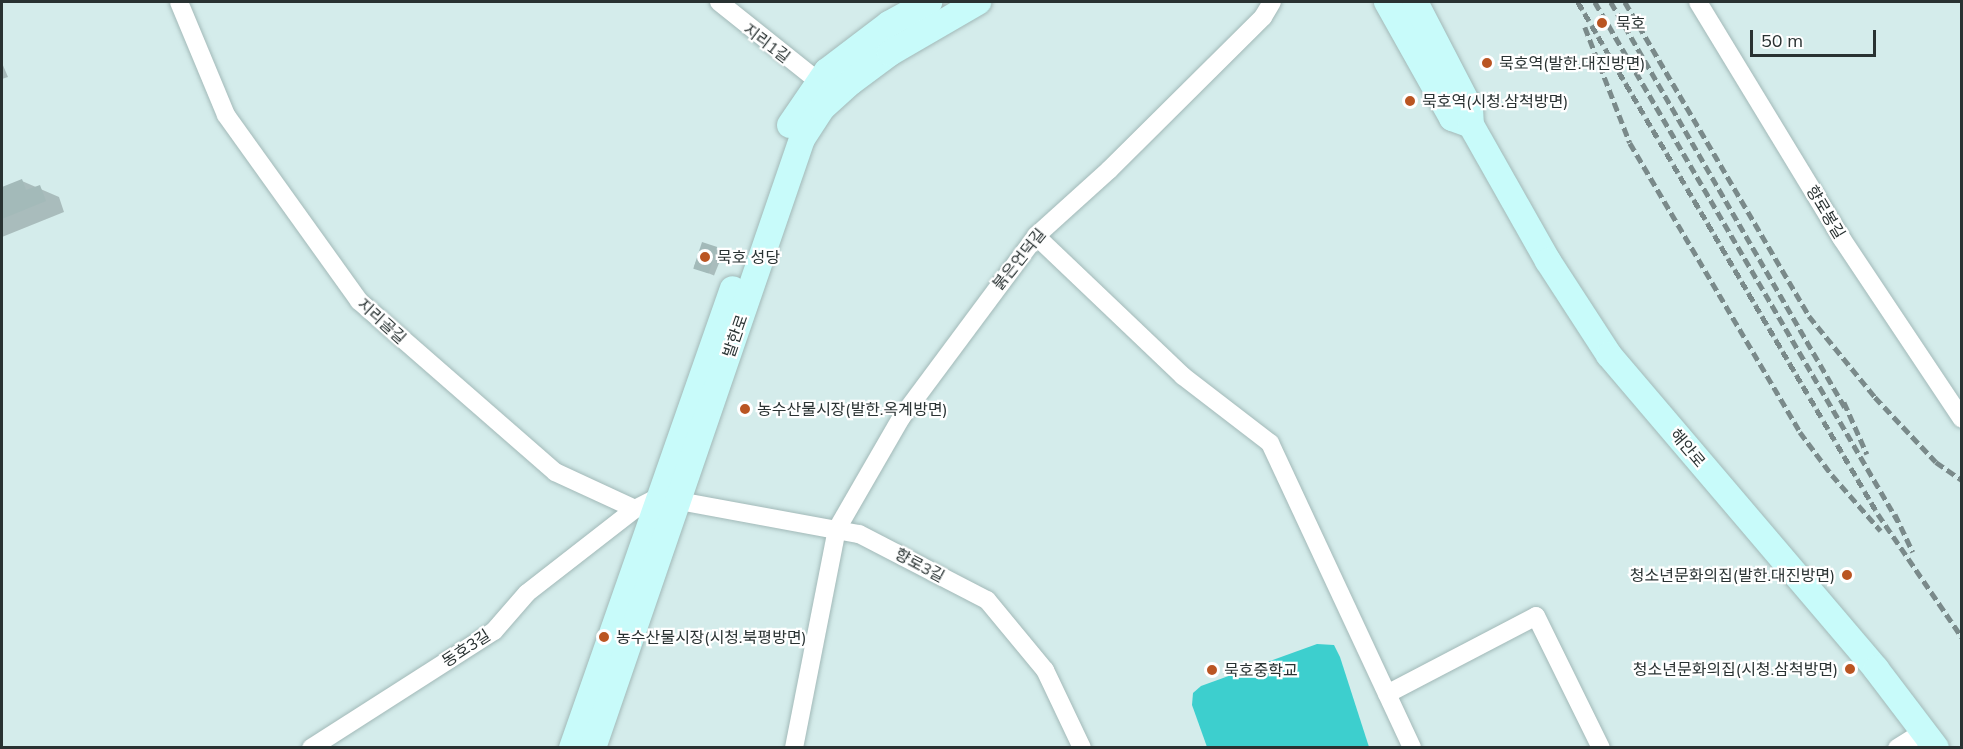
<!DOCTYPE html>
<meta charset="utf-8">
<style>
body{margin:0}
#map{position:relative;width:1963px;height:749px;overflow:hidden;background:#d4eceb;font-family:Mulish,"Noto Sans KR",sans-serif}
div>[style]{position:absolute}
.green>*{inset:0;background:#3dcfce}
.shadow>*{inset:0;background:#0003;transform-origin:0 0}
.building>*{inset:0;background:#a3bab9;transform-origin:0 0}
.roads{filter:drop-shadow(0 0 2px #a2b9b8) drop-shadow(0 0 2px #a2b9b8)}
.street>*{height:18px;margin:-9px;padding:0 9px;transform-origin:9px;border-radius:9px;background:#fff}
.secondary>*{height:26px;margin:-13px;padding:0 13px;transform-origin:13px;border-radius:13px;background:#c8fbfa}
.rail>*{height:4.5px;margin-top:-2.25px;transform-origin:0;background:repeating-linear-gradient(90deg,#7a8a8a 0 9px,transparent 0 13.5px)}
.dots>*{width:16px;height:16px;translate:-50% -50%;box-sizing:border-box;border:3px solid #fff;border-radius:50%}
span{translate:-50% -50%;white-space:nowrap;text-align:center;line-height:1.15;-webkit-text-stroke:4.5px #fff;paint-order:stroke}
.poi-label{font-size:16px;color:#293232}
.left{translate:0 -50%;text-align:left}
.right{translate:-100% -50%;text-align:right}
.street-label{font-size:16px;color:#293232}
.frame{position:absolute;inset:0;border:3px solid #293232;pointer-events:none}
.scale{position:absolute;left:1750px;top:30px;width:126px;height:27px;box-sizing:border-box;border:3px solid #293232;border-top:0;padding-left:8px;font-size:18px;line-height:21px;white-space:nowrap;color:#293232;-webkit-text-stroke:4px #fff;paint-order:stroke}
</style>
<div id="map">
<div class="green">
<div style="clip-path:polygon(1317px 644px,1334px 645px,1340px 657px,1369px 747px,1207px 747px,1192px 705px,1193px 693px,1201px 686px)"></div>
</div>
<div class="shadow">
<div style="clip-path:polygon(2px 63px,8px 77px,2px 79px)"></div>
<div style="clip-path:polygon(22px 181px,59px 197px,64px 212px,2px 237px,2px 189px)"></div>
<div style="left:703px;top:244px;width:22px;height:25px;rotate:22deg"></div>
</div>
<div class="building">
<div style="clip-path:polygon(22px 179px,26px 190px,40px 185px,46px 201px,2px 219px,2px 187px)"></div>
<div style="left:702px;top:242px;width:16px;height:28px;rotate:18deg"></div>
</div>
<div class="roads">
<div class="street">
<div style="left:179px;top:2px;width:122px;rotate:67.4deg"></div>
<div style="left:226px;top:115px;width:229px;rotate:54.4deg"></div>
<div style="left:359px;top:301px;width:260px;rotate:41.1deg"></div>
<div style="left:555px;top:472px;width:88px;rotate:24.8deg"></div>
<div style="left:635px;top:509px;width:28px;rotate:-27deg"></div>
<div style="left:719px;top:2px;width:127px;rotate:38.6deg"></div>
<div style="left:1698px;top:2px;width:277px;rotate:58.7deg"></div>
<div style="left:1842px;top:239px;width:216px;rotate:56.3deg"></div>
<div style="left:1036px;top:236px;width:203px;rotate:43.6deg"></div>
<div style="left:1183px;top:376px;width:110px;rotate:37.6deg"></div>
<div style="left:1270px;top:443px;width:336px;rotate:65deg"></div>
<div style="left:679px;top:501px;width:183px;rotate:10.4deg"></div>
<div style="left:859px;top:534px;width:144px;rotate:27.3deg"></div>
<div style="left:987px;top:600px;width:91px;rotate:50.4deg"></div>
<div style="left:1045px;top:670px;width:86px;rotate:64.6deg"></div>
<div style="left:1387px;top:694px;width:168px;rotate:-27.6deg"></div>
<div style="left:1536px;top:616px;width:147px;rotate:63.8deg"></div>
<div style="left:311px;top:748px;width:217px;rotate:-32.6deg"></div>
<div style="left:494px;top:631px;width:50px;rotate:-49deg"></div>
<div style="left:527px;top:593px;width:137px;rotate:-37.9deg"></div>
<div style="left:794px;top:748px;width:223px;rotate:-78.9deg"></div>
<div style="left:837px;top:529px;width:128px;rotate:-60deg"></div>
<div style="left:901px;top:418px;width:227px;rotate:-53.4deg"></div>
<div style="left:1036px;top:236px;width:98px;rotate:-42.1deg"></div>
<div style="left:1109px;top:170px;width:217px;rotate:-44.8deg"></div>
<div style="left:1263px;top:17px;width:17px;rotate:-59deg"></div>
<div style="left:1897px;top:748px;width:32px;rotate:-32deg"></div>
</div>
<div class="secondary">
<div style="left:1387px;top:2px;width:133px;rotate:60.7deg"></div>
<div style="left:1452px;top:118px;width:20px;rotate:20deg"></div>
<div style="left:1415px;top:2px;width:119px;rotate:62.6deg"></div>
<div style="left:1470px;top:108px;width:17px;rotate:87deg"></div>
<div style="left:1471px;top:125px;width:156px;rotate:60.5deg"></div>
<div style="left:1548px;top:261px;width:112px;rotate:57deg"></div>
<div style="left:1609px;top:355px;width:412px;rotate:49.6deg"></div>
<div style="left:1876px;top:669px;width:99px;rotate:52.8deg"></div>
<div style="left:790px;top:125px;width:65px;rotate:-55.6deg"></div>
<div style="left:827px;top:71px;width:78px;rotate:-37.2deg"></div>
<div style="left:889px;top:24px;width:46px;rotate:-28.8deg"></div>
<div style="left:572px;top:748px;width:486px;rotate:-70.7deg"></div>
<div style="left:593px;top:748px;width:644px;rotate:-71.06deg"></div>
<div style="left:802px;top:139px;width:37px;rotate:-57deg"></div>
<div style="left:822px;top:108px;width:39px;rotate:-42deg"></div>
<div style="left:851px;top:82px;width:49px;rotate:-36.6deg"></div>
<div style="left:890px;top:53px;width:102px;rotate:-30.1deg"></div>
</div>
</div>
<div class="rail">
<div style="left:1578px;top:2px;width:593px;rotate:59.63deg"></div>
<div style="left:1878px;top:514px;width:149px;rotate:55.7deg"></div>
<div style="left:1595px;top:2px;width:601px;rotate:59.72deg"></div>
<div style="left:1611px;top:2px;width:470px;rotate:60deg"></div>
<div style="left:1625px;top:2px;width:364px;rotate:59.6deg"></div>
<div style="left:1809px;top:316px;width:104px;rotate:50.8deg"></div>
<div style="left:1875px;top:397px;width:89px;rotate:46.8deg"></div>
<div style="left:1936px;top:462px;width:32px;rotate:35deg"></div>
<div style="left:1585px;top:27px;width:124px;rotate:68.8deg"></div>
<div style="left:1630px;top:143px;width:335px;rotate:59.5deg"></div>
<div style="left:1800px;top:432px;width:54px;rotate:53.3deg"></div>
<div style="left:1832px;top:475px;width:74px;rotate:48.8deg"></div>
<div style="left:1844px;top:402px;width:57px;rotate:66.1deg"></div>
<div style="left:1895px;top:514px;width:42px;rotate:64.7deg"></div>
</div>
<div class="dots">
<div style="left:1602px;top:23px;background:#ba5522"></div>
<div style="left:1487px;top:63px;background:#ba5522"></div>
<div style="left:1410px;top:101px;background:#ba5522"></div>
<div style="left:705px;top:257px;background:#ba5522"></div>
<div style="left:745px;top:409px;background:#ba5522"></div>
<div style="left:1847px;top:575px;background:#ba5522"></div>
<div style="left:604px;top:637px;background:#ba5522"></div>
<div style="left:1850px;top:669px;background:#ba5522"></div>
<div style="left:1212px;top:670px;background:#ba5522"></div>
</div>
<div class="poi-label">
<span class="left" style="left:1616px;top:23px">묵호</span>
<span class="left" style="left:1499px;top:63px">묵호역(발한.대진방면)</span>
<span class="left" style="left:1422px;top:101px">묵호역(시청.삼척방면)</span>
<span class="left" style="left:717px;top:257px">묵호 성당</span>
<span class="left" style="left:757px;top:409px">농수산물시장(발한.옥계방면)</span>
<span class="right" style="left:1835px;top:575px">청소년문화의집(발한.대진방면)</span>
<span class="left" style="left:616px;top:637px">농수산물시장(시청.북평방면)</span>
<span class="right" style="left:1838px;top:669px">청소년문화의집(시청.삼척방면)</span>
<span class="left" style="left:1224px;top:670px">묵호중학교</span>
</div>
<div class="street-label">
<span style="left:767px;top:43px;rotate:37deg">지리1길</span>
<span style="left:1826px;top:212px;rotate:59deg">향로봉길</span>
<span style="left:1019px;top:259px;rotate:-51deg">붉은언덕길</span>
<span style="left:382px;top:321px;rotate:42deg">지리골길</span>
<span style="left:735px;top:336px;rotate:-71deg">발한로</span>
<span style="left:1688px;top:448px;rotate:50deg">해안로</span>
<span style="left:920px;top:565px;rotate:28deg">향로3길</span>
<span style="left:466px;top:648px;rotate:-33deg">동호3길</span>
</div>
<div class="frame"></div>
<div class="scale">50 m</div>
</div>
